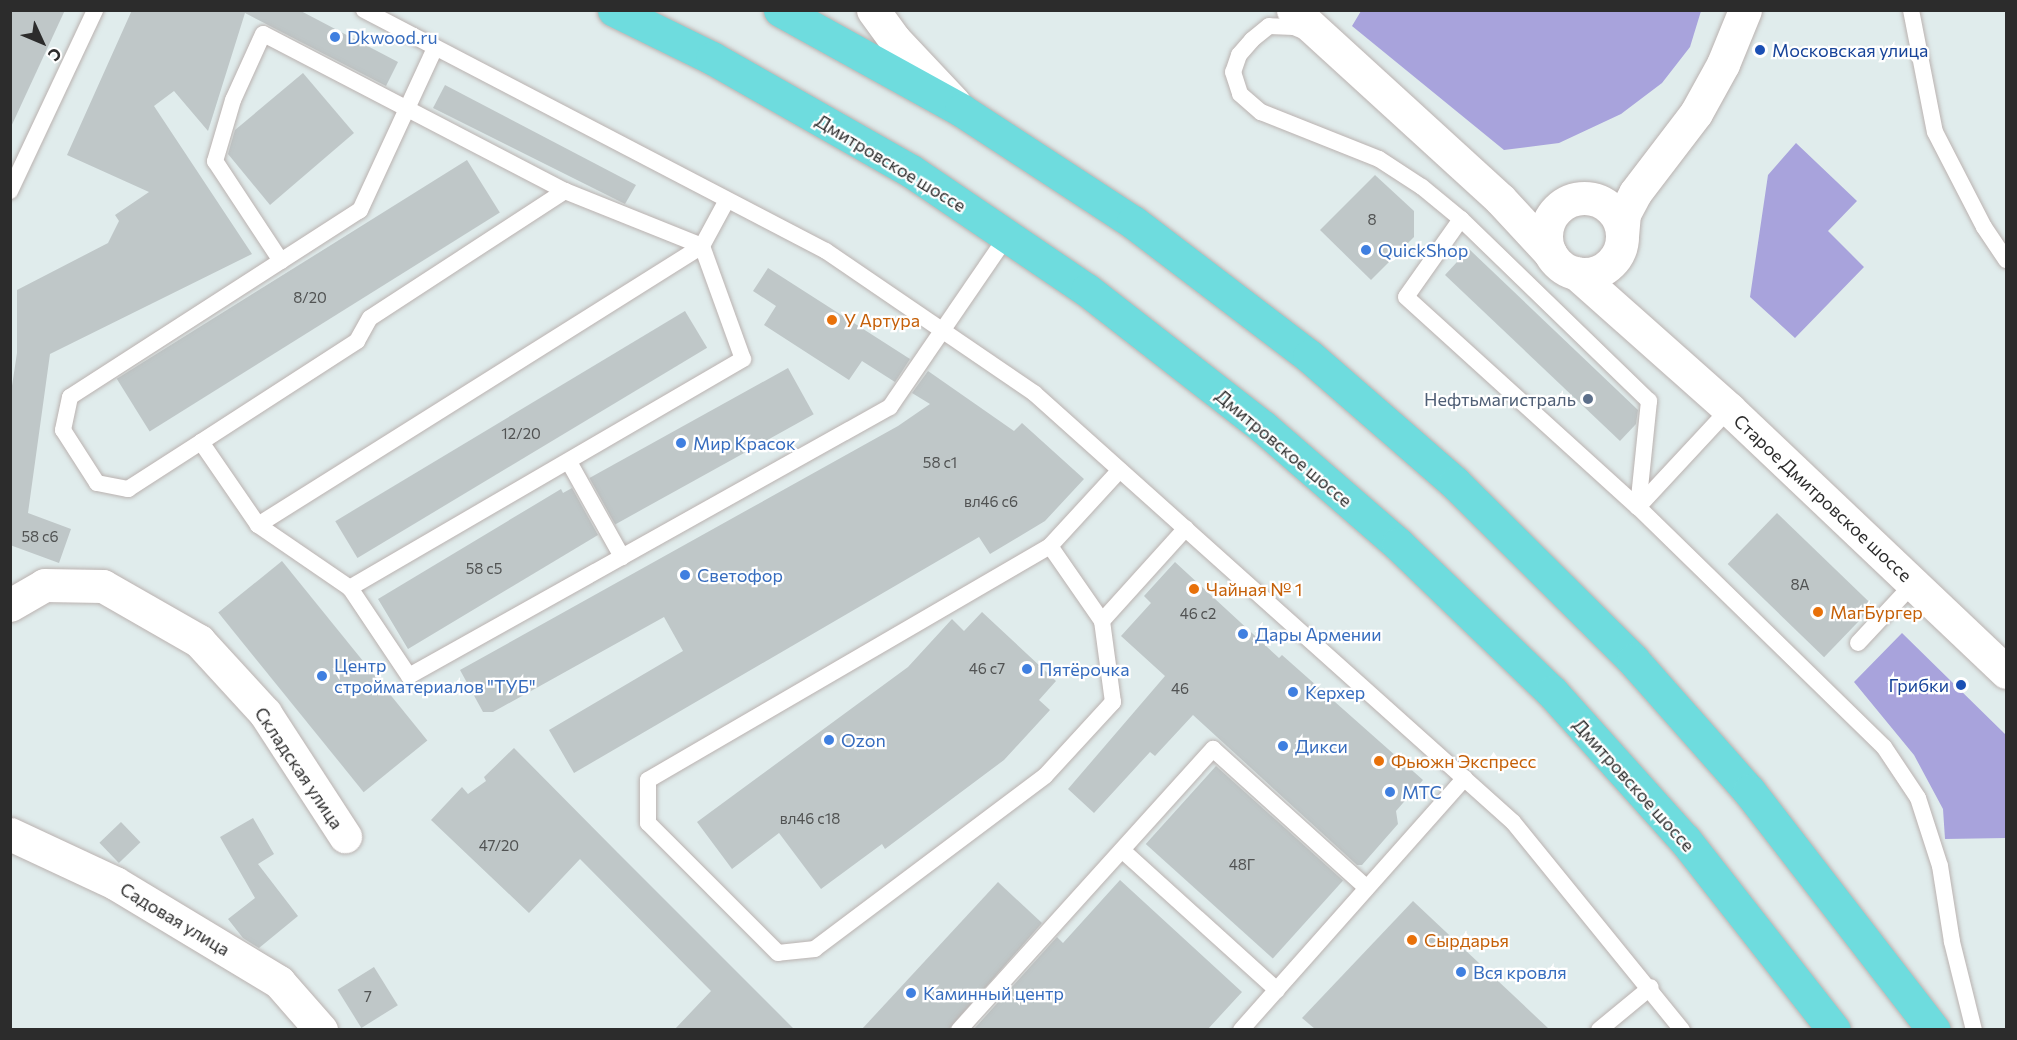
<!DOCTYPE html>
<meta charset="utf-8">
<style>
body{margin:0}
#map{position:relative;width:2017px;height:1040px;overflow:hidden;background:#e0ecec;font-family:Commissioner,sans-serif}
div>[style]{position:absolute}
.green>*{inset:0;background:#a8a3dc}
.building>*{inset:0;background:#bfc7c8;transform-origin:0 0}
.roads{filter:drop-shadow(0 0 2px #bab2b0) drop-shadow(0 0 2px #bab2b0)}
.service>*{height:16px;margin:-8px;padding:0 8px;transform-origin:8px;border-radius:8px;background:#fff}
.minor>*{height:33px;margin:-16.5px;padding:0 16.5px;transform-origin:16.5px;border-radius:16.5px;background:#fff}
.secondary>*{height:33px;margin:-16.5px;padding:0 16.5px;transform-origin:16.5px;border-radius:16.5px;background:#fff}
.secondary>.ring{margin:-16.5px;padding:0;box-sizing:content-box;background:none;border:33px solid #fff;border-radius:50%}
.trunk>*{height:33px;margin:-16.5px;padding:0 16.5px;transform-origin:16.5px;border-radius:16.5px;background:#6edcde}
.dots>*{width:16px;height:16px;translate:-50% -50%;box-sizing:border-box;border:3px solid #fff;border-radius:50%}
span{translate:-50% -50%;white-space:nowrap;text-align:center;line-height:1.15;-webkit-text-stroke:4.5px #fff;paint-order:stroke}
.number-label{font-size:15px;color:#515353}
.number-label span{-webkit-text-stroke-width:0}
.shop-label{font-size:18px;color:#366cbe}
.left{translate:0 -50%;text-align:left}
.transit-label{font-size:18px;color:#164399}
.right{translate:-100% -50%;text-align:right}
.street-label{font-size:18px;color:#2c2c2c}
.food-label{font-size:18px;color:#c56008}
.service-label{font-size:18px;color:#4e5e75}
.frame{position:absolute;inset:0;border:12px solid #2c2c2c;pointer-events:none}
.north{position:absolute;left:12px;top:12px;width:60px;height:60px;-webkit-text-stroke:4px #fff;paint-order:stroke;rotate:134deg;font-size:16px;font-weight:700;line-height:24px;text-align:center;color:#2c2c2c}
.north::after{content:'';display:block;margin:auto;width:21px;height:27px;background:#2c2c2c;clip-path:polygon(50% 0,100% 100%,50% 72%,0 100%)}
</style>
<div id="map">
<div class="green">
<div style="clip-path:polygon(1361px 11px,1412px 12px,1701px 11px,1690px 47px,1662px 83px,1621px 114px,1559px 143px,1504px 150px,1352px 26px)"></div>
<div style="clip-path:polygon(1796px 143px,1857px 201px,1828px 231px,1864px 267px,1795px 338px,1750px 297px,1768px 175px)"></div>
<div style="clip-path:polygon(1902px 633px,2006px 735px,2006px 838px,1945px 839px,1943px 809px,1914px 755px,1854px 682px)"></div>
</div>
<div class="building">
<div style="clip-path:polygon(10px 10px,65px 10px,10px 129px)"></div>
<div style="clip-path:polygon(132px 10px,299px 10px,398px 62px,386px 86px,245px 13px,208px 131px,174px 91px,154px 106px,252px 254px,50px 354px,28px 513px,71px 529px,59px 563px,10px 545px,10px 399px,17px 353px,17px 290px,108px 243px,119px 221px,115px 215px,149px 192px,67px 155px)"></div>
<div style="clip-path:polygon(303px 73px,354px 133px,270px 205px,228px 154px,235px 130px)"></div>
<div style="clip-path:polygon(445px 85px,636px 185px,625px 204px,433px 108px)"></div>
<div style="left:467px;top:160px;width:62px;height:413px;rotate:58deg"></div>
<div style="clip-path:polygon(1375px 175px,1414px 211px,1414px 237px,1371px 280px,1320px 230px)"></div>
<div style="clip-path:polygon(1469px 249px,1638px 410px,1636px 424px,1620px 441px,1445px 275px)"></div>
<div style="clip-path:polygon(768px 268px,910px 359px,895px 382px,862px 361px,849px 380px,764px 325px,776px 306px,753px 291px)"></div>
<div style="left:685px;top:311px;width:43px;height:408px;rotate:59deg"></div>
<div style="left:788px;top:368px;width:53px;height:227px;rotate:61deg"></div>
<div style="clip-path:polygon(928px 371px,1014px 431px,1022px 423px,1084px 479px,1045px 521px,990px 554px,979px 537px,574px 773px,549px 730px,683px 651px,664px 617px,493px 712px,483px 712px,460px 670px,898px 426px,930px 404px,912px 393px)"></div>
<div style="clip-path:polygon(572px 488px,598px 535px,408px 649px,378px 599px,561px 489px,563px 493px)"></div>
<div style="left:1777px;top:513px;width:134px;height:71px;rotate:44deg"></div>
<div style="left:282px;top:561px;width:231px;height:82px;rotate:51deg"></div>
<div style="clip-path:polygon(1175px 562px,1279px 658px,1282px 655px,1423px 780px,1396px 811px,1398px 824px,1362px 865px,1357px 865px,1193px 715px,1155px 756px,1150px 752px,1094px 813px,1068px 789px,1165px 676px,1121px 636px,1151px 603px,1144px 596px)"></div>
<div style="clip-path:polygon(982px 612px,1056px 681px,1039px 700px,1050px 710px,1004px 760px,885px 849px,882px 844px,821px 889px,779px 833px,732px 869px,697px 822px,908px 667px,952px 619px,964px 631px)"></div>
<div style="clip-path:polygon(514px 748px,618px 853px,794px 1029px,675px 1029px,711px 991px,580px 859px,529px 913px,431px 820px,462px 787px,468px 794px,486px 781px,484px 777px)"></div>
<div style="left:1216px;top:766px;width:171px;height:105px;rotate:42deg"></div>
<div style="clip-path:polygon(253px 818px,274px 854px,258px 864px,298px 916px,259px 948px,243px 938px,228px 919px,255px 898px,220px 837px)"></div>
<div style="left:121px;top:822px;width:28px;height:30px;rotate:46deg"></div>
<div style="clip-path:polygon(1120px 880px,1242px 992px,1208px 1029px,974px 1029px,1057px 937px,1063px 943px)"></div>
<div style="clip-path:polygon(998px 882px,1042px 923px,949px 1029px,862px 1029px)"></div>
<div style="clip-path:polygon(1413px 901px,1549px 1029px,1315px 1029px,1302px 1018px)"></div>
<div style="left:374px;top:967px;width:45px;height:43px;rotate:58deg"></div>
</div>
<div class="roads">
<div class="service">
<div style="left:364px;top:10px;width:521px;rotate:27.55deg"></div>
<div style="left:826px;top:251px;width:252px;rotate:34.3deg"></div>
<div style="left:1034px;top:393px;width:643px;rotate:41.85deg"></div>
<div style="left:1513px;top:822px;width:268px;rotate:50.9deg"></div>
<div style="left:1911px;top:10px;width:124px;rotate:78.9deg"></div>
<div style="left:1935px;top:132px;width:107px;rotate:62.7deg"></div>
<div style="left:1984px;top:227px;width:40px;rotate:56deg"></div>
<div style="left:1308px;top:33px;width:15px;rotate:-157deg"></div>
<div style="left:1294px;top:27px;width:25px;rotate:-178deg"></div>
<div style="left:1269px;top:26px;width:22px;rotate:141deg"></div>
<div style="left:1252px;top:40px;width:20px;rotate:131deg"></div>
<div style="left:1239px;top:55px;width:18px;rotate:109deg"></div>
<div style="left:1233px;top:72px;width:23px;rotate:72deg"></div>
<div style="left:1240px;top:94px;width:28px;rotate:41deg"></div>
<div style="left:1261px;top:112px;width:127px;rotate:21.7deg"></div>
<div style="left:1379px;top:159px;width:51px;rotate:33.1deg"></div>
<div style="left:1422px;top:187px;width:50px;rotate:39.4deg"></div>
<div style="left:1461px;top:219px;width:262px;rotate:44.1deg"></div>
<div style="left:1649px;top:401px;width:107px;rotate:95.9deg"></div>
<div style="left:1638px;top:507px;width:344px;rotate:44.3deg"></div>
<div style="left:1884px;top:747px;width:61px;rotate:56.3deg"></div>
<div style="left:1918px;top:798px;width:71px;rotate:72.1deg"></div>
<div style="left:1940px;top:866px;width:77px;rotate:81deg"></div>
<div style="left:1952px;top:942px;width:91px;rotate:76deg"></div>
<div style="left:435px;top:48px;width:179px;rotate:114.8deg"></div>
<div style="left:360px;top:210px;width:345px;rotate:147.2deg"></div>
<div style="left:70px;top:397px;width:34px;rotate:102deg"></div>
<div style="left:63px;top:430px;width:63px;rotate:57.3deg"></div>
<div style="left:97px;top:483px;width:32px;rotate:11deg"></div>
<div style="left:128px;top:489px;width:87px;rotate:-32.8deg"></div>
<div style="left:201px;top:442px;width:101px;rotate:55.5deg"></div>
<div style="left:258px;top:525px;width:112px;rotate:34.4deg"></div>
<div style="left:350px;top:588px;width:106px;rotate:56.2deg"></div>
<div style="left:409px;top:676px;width:551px;rotate:-29.22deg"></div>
<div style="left:890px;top:407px;width:207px;rotate:-55.6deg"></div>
<div style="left:10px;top:191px;width:200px;rotate:-64.8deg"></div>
<div style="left:565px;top:191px;width:148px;rotate:21.9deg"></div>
<div style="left:702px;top:246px;width:52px;rotate:-61.5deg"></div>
<div style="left:1461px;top:219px;width:95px;rotate:125.2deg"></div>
<div style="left:1406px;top:297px;width:313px;rotate:42.2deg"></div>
<div style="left:1638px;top:507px;width:134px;rotate:-47.1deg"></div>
<div style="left:201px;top:442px;width:186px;rotate:-32.9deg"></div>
<div style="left:357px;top:341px;width:26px;rotate:-61deg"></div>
<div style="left:370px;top:318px;width:233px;rotate:-33.1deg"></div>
<div style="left:565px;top:191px;width:340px;rotate:-152.5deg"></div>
<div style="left:263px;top:34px;width:72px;rotate:114.4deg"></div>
<div style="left:233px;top:100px;width:64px;rotate:106.4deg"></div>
<div style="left:215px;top:161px;width:120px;rotate:56.6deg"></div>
<div style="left:569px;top:462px;width:109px;rotate:60.8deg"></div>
<div style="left:258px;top:525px;width:524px;rotate:-32.14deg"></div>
<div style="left:702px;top:246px;width:120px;rotate:70.1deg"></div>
<div style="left:743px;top:359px;width:455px;rotate:149.8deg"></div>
<div style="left:1050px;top:546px;width:91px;rotate:55.3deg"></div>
<div style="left:1102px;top:621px;width:82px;rotate:82.3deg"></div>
<div style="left:1113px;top:702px;width:100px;rotate:132.6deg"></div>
<div style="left:1045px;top:776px;width:288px;rotate:143.1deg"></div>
<div style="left:815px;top:949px;width:37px;rotate:174deg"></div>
<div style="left:778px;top:953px;width:184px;rotate:-135deg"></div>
<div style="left:648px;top:823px;width:43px;rotate:-90deg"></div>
<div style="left:648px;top:780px;width:465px;rotate:-30.2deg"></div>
<div style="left:1050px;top:546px;width:103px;rotate:-47.4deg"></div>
<div style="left:1102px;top:621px;width:125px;rotate:-47.9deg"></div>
<div style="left:1858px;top:643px;width:81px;rotate:-47deg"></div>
<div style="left:1122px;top:850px;width:209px;rotate:42.1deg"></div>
<div style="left:959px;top:1030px;width:379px;rotate:-47.9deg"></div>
<div style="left:1213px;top:749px;width:207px;rotate:42.1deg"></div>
<div style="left:1241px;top:1030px;width:337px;rotate:-48.4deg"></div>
<div style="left:1599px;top:1030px;width:67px;rotate:-39.6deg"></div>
</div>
<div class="minor">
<div style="left:10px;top:605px;width:39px;rotate:-30deg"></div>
<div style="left:44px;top:585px;width:59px;rotate:1deg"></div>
<div style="left:103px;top:586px;width:111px;rotate:29.8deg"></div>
<div style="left:199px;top:641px;width:98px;rotate:47.5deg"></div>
<div style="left:265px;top:713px;width:147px;rotate:57deg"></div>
<div style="left:10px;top:834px;width:116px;rotate:25deg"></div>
<div style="left:115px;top:883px;width:192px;rotate:31.1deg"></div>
<div style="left:279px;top:982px;width:64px;rotate:48.8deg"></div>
</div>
<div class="secondary">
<div style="left:873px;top:10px;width:36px;rotate:54deg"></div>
<div style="left:894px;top:39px;width:88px;rotate:46.8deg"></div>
<div style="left:1293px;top:10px;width:280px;rotate:42.4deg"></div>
<div style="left:1500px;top:199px;width:74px;rotate:47.2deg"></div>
<div class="ring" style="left:1546px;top:198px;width:43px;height:43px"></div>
<div style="left:1622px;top:236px;width:22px;rotate:-85deg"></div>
<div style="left:1624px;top:214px;width:24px;rotate:-62deg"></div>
<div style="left:1635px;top:193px;width:101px;rotate:-52.7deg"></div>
<div style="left:1696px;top:113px;width:56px;rotate:-61.1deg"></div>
<div style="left:1723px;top:64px;width:58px;rotate:-67.8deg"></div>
<div style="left:1576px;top:273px;width:205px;rotate:41.6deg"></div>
<div style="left:1729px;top:409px;width:382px;rotate:43.5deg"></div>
</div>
<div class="trunk">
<div style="left:614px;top:10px;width:109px;rotate:26.1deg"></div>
<div style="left:712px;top:58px;width:229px;rotate:29.6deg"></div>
<div style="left:911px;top:171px;width:212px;rotate:34.1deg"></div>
<div style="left:1087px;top:290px;width:223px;rotate:37.9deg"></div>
<div style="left:1263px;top:427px;width:179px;rotate:40.9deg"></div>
<div style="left:1398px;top:544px;width:214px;rotate:43.9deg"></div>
<div style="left:1552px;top:692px;width:199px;rotate:48.1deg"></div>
<div style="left:1685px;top:840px;width:241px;rotate:51.9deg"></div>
<div style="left:780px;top:10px;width:207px;rotate:28.9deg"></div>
<div style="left:961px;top:110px;width:205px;rotate:33.1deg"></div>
<div style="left:1133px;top:222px;width:221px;rotate:37.3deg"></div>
<div style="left:1309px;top:356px;width:194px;rotate:41deg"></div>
<div style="left:1455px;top:483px;width:251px;rotate:44.8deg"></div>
<div style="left:1633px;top:660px;width:175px;rotate:48.5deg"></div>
<div style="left:1749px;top:791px;width:302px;rotate:52.3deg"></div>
</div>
</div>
<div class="dots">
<div style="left:335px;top:37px;background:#3f7fe0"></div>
<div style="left:1760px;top:50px;background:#1a4fb4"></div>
<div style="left:1366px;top:250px;background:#3f7fe0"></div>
<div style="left:832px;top:320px;background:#e8710a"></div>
<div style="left:1588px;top:399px;background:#5c6f8a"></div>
<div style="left:681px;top:443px;background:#3f7fe0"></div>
<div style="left:685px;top:575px;background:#3f7fe0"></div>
<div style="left:1194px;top:589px;background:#e8710a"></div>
<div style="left:1818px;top:612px;background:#e8710a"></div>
<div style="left:1243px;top:634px;background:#3f7fe0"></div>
<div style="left:1027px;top:669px;background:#3f7fe0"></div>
<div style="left:322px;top:676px;background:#3f7fe0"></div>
<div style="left:1961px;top:685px;background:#1a4fb4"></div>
<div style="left:1293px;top:692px;background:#3f7fe0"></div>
<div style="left:829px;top:740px;background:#3f7fe0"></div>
<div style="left:1283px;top:746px;background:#3f7fe0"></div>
<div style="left:1379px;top:761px;background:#e8710a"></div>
<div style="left:1390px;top:792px;background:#3f7fe0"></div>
<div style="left:1412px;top:940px;background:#e8710a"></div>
<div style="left:1461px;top:972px;background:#3f7fe0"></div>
<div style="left:911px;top:993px;background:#3f7fe0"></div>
</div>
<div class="number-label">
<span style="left:1372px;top:220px">8</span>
<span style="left:310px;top:298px">8/20</span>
<span style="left:521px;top:434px">12/20</span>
<span style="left:940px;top:463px">58 с1</span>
<span style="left:991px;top:502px">вл46 с6</span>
<span style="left:40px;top:537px">58 с6</span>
<span style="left:484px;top:569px">58 с5</span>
<span style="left:1800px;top:585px">8А</span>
<span style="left:1198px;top:614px">46 с2</span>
<span style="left:987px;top:669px">46 с7</span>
<span style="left:1180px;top:689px">46</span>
<span style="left:810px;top:819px">вл46 с18</span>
<span style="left:499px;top:846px">47/20</span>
<span style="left:1242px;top:865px">48Г</span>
<span style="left:368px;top:997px">7</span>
</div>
<div class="shop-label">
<span class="left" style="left:347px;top:37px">Dkwood.ru</span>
<span class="left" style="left:1378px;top:250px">QuickShop</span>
<span class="left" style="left:693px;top:443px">Мир Красок</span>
<span class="left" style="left:697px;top:575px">Светофор</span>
<span class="left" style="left:1255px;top:634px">Дары Армении</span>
<span class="left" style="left:334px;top:676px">Центр<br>стройматериалов "ТУБ"</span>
<span class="left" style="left:1039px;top:669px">Пятёрочка</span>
<span class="left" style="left:1305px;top:692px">Керхер</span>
<span class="left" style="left:841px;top:740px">Ozon</span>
<span class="left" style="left:1295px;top:746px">Дикси</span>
<span class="left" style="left:1402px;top:792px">МТС</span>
<span class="left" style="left:1473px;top:972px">Вся кровля</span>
<span class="left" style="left:923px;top:993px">Каминный центр</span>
</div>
<div class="transit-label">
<span class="left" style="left:1772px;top:50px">Московская улица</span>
<span class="right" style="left:1949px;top:685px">Грибки</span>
</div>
<div class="street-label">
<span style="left:891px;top:163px;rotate:31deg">Дмитровское шоссе</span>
<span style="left:1284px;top:448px;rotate:40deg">Дмитровское шоссе</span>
<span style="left:1823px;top:498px;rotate:43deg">Старое Дмитровское шоссе</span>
<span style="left:299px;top:768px;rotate:56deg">Складская улица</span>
<span style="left:1634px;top:785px;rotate:48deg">Дмитровское шоссе</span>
<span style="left:175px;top:919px;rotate:31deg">Садовая улица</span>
</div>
<div class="food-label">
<span class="left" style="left:844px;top:320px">У Артура</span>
<span class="left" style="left:1206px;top:589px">Чайная № 1</span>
<span class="left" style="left:1830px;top:612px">МагБургер</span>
<span class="left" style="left:1391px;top:761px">Фьюжн Экспресс</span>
<span class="left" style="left:1424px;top:940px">Сырдарья</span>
</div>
<div class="service-label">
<span class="right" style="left:1576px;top:399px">Нефтьмагистраль</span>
</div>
<div class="frame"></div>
<div class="north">С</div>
</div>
